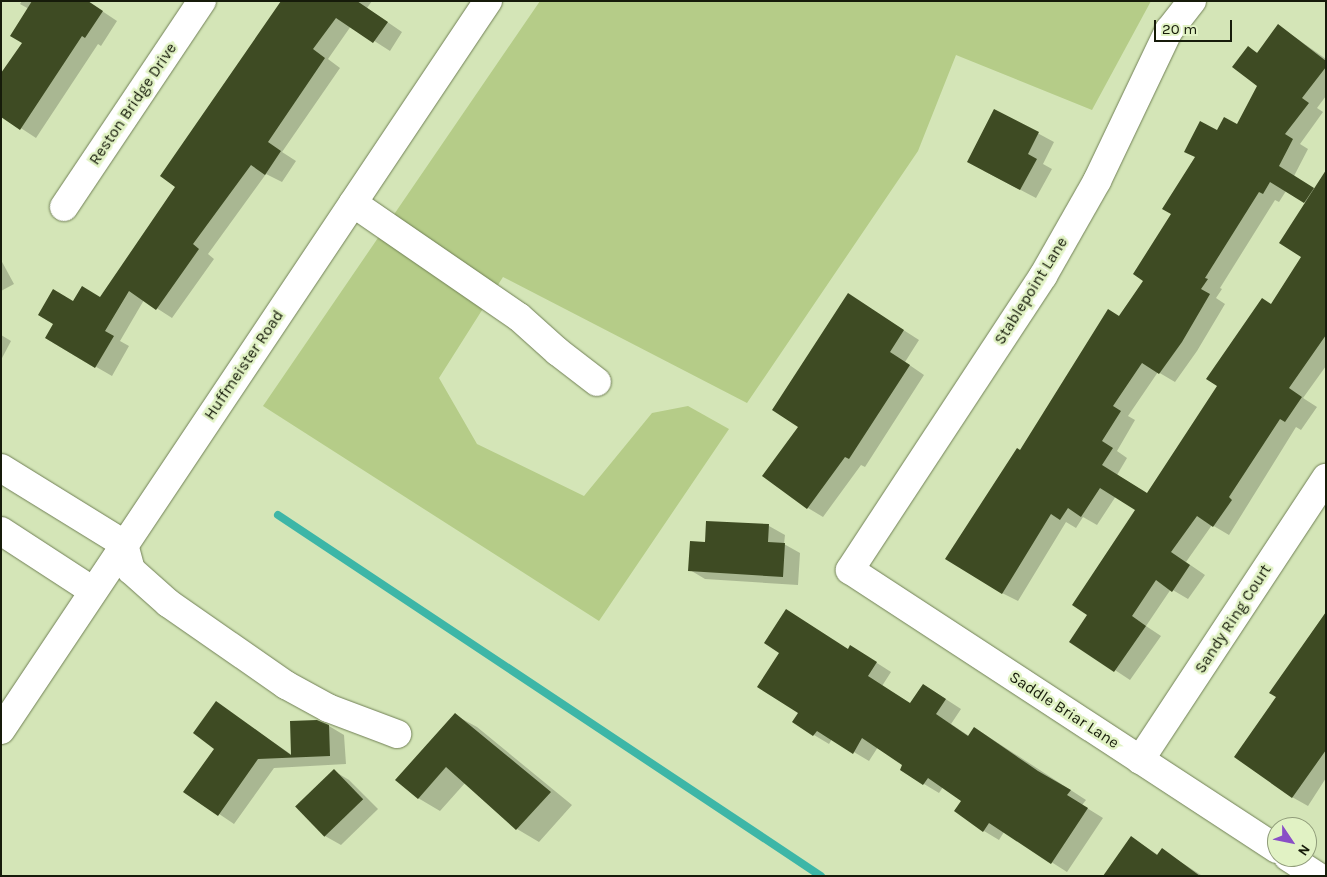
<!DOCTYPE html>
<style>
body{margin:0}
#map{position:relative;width:1327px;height:877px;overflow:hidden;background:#d4e5b7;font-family:Karla,sans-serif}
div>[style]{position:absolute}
.green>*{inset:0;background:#b5cc88}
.shadow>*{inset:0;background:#0003}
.stream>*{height:8px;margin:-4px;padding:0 4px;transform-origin:4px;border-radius:4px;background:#3db6a7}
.building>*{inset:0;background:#3e4b23;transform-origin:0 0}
.roads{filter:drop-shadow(0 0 1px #718056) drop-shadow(0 0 1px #718056)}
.minor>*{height:28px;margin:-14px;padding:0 14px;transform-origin:14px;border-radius:14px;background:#fff}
span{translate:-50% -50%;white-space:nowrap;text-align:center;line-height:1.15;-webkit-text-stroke:5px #e1f2c4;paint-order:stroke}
.street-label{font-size:16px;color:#161b0a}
.frame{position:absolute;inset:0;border:2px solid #161b0a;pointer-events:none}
.north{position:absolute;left:1267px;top:817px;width:50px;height:50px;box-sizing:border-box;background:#e1f2c4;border:1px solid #909c7a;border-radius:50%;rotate:124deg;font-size:14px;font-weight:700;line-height:20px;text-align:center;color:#161b0a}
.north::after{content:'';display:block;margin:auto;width:18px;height:22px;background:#894fc6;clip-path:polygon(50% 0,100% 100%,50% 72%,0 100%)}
.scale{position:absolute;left:1154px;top:20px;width:78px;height:22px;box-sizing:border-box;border:2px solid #161b0a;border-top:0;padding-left:6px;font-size:15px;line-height:18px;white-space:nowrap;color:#161b0a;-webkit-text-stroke:4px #e1f2c4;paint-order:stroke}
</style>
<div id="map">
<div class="green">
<div style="clip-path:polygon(540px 1px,1151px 1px,1092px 110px,956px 55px,918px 151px,747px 403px,503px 277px,439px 378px,477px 444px,584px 496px,652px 413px,688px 406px,729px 429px,599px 621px,263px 406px)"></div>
</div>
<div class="shadow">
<div style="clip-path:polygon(22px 1px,87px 1px,117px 21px,101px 46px,98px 44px,36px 138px,1px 115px,24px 43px,29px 9px,20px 4px)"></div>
<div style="clip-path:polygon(283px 1px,372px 1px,367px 8px,402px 32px,390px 51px,351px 26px,328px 59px,340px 68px,282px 152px,296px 161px,282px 182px,266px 174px,208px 254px,214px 259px,172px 318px,144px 300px,120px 341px,129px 346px,112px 376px,46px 338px,74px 303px,101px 298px,166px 205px)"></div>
<div style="clip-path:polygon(evenodd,1279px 26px,1326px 59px,1326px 96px,1317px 108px,1323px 112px,1300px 144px,1308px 149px,1294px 176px,1326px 196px,1326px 366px,1303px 398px,1317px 407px,1301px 430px,1296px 427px,1229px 535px,1212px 525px,1186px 562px,1205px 575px,1188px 599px,1171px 589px,1146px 626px,1161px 636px,1130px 680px,1071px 641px,1089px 615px,1137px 509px,1116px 496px,1097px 525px,1083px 517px,1076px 528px,1066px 522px,1018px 601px,1002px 593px,1020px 452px,1145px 280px,1173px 214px,1218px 132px,1237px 126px,1259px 86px,1248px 48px,1258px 53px,1279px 26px,1286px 191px,1306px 203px,1302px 257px,1148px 494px,1117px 475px,1127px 458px,1117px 451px,1135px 420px,1128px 416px,1158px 372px,1175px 382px,1197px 351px,1225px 304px,1216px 298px,1222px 289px,1220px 288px,1275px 200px,1279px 202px,1286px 191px)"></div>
<div style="clip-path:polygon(995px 110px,1054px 142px,1043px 164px,1052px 169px,1036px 198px,984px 171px)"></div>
<div style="clip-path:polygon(1px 260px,14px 284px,1px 291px)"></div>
<div style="clip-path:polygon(863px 304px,919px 340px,905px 362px,924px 375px,865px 467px,861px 465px,823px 517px,808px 508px,800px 426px)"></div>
<div style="clip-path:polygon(1px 335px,11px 341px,1px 360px)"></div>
<div style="clip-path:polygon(708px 522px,769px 526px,785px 535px,784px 544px,800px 553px,798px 585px,705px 579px,690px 570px,706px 544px)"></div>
<div style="clip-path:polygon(1326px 612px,1326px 778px,1308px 806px,1292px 797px,1278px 697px,1271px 693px)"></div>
<div style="clip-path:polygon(849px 649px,866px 656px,891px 672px,882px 686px,911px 704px,924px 685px,961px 709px,951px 724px,969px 736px,975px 728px,1086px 800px,1082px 805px,1103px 818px,1067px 872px,1004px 832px,999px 840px,984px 831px,956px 811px,963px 801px,943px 787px,939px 793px,924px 784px,904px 765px,878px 747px,869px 761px,832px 739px,829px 744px,814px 735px)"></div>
<div style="clip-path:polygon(216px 703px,292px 755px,329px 726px,344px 735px,346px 764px,274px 768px,234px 824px,185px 791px,216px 748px)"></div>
<div style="clip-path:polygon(455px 715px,477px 727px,572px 805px,539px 842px,517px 829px,465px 783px,440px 811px,418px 798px)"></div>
<div style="clip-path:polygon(334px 771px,349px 780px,378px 809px,341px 845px,325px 836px)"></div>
<div style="clip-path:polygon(1132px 838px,1158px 855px,1162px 850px,1201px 875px,1105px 876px)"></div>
</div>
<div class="stream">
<div style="left:278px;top:515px;width:652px;rotate:33.62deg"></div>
</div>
<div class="building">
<div style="clip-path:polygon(32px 1px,88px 1px,103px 11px,85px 38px,82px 36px,20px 130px,1px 117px,1px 73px,22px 43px,10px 36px)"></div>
<div style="clip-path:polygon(281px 1px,357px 1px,388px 22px,373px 43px,336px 18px,313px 49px,325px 58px,268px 142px,281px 151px,265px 175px,251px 165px,193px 244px,199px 249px,156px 310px,129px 291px,105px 331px,114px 336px,95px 368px,45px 338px,53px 324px,38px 315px,53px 289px,73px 301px,82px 286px,100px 297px,175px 187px,160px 176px)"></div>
<div style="clip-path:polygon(1278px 24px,1326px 61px,1326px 67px,1302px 98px,1309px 103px,1285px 134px,1293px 139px,1279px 166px,1314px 188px,1304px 203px,1270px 182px,1263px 194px,1259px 192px,1205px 278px,1208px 279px,1201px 289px,1210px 294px,1182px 342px,1159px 374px,1142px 363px,1113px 406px,1121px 411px,1102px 441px,1113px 448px,1102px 465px,1147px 493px,1217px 386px,1206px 379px,1262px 298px,1271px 304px,1301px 257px,1279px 243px,1326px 170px,1326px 335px,1289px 388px,1302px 397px,1285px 422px,1280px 419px,1229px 497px,1232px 500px,1213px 527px,1197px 516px,1171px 552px,1190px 565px,1172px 592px,1156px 580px,1132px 616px,1146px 626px,1114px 672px,1069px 642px,1087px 615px,1072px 605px,1135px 510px,1100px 488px,1081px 517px,1068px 508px,1060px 520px,1051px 514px,1002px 594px,945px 559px,1017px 448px,1020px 450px,1108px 309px,1119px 316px,1143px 281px,1133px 274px,1171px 214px,1162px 209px,1195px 157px,1184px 152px,1200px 121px,1217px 130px,1224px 117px,1237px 124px,1257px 86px,1232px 67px,1248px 46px,1257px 53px)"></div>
<div style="clip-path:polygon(994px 109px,1039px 132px,1028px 154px,1037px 159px,1020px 190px,967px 162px)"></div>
<div style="clip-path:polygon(848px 293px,904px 330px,890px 352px,910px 365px,849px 459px,845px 457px,807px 509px,762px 476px,798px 427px,772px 410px)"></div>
<div style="clip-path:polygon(706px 521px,769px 524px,768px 542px,785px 543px,783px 577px,688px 571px,690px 541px,705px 542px)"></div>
<div style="clip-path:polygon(786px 609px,848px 649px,850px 645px,877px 662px,868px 676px,910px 703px,923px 684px,946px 699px,936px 714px,968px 736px,974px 727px,1038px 771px,1071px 790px,1067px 795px,1088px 808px,1051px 864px,989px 823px,983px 832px,954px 811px,961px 801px,928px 778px,923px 785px,900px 770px,902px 765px,862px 738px,853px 754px,817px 731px,813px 736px,792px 722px,798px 713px,757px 687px,779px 653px,764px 643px)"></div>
<div style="clip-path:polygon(1326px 612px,1326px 750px,1292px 798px,1234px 757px,1276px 697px,1269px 693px)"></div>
<div style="clip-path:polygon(216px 701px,291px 755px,290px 721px,317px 720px,329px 725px,330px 756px,258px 759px,218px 816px,183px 792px,214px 749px,193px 733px)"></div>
<div style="clip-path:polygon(455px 713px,551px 792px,516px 830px,446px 767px,418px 799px,395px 780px)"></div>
<div style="left:334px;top:769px;width:42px;height:54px;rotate:46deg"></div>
<div style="clip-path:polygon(1131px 836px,1157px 855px,1162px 848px,1200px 876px,1103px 876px)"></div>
</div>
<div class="roads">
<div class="minor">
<div style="left:1192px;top:1px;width:37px;rotate:128deg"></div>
<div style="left:1169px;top:30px;width:167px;rotate:115.5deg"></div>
<div style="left:1097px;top:181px;width:109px;rotate:119.6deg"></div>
<div style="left:1043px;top:276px;width:352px;rotate:123.3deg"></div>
<div style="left:850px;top:570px;width:510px;rotate:33.16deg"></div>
<div style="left:353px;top:203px;width:201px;rotate:34.5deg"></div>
<div style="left:519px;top:317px;width:52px;rotate:41.9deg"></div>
<div style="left:558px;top:352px;width:49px;rotate:37.6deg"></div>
<div style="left:64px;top:207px;width:248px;rotate:-56.2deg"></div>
<div style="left:1px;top:468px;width:145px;rotate:31.7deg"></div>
<div style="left:124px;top:544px;width:27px;rotate:75deg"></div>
<div style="left:131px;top:570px;width:50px;rotate:41.7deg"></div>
<div style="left:168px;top:603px;width:144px;rotate:34.8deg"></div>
<div style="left:286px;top:685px;width:48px;rotate:28.7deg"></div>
<div style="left:328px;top:708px;width:74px;rotate:20.6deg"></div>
<div style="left:1px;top:531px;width:110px;rotate:33.1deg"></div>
<div style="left:1px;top:730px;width:877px;rotate:-56.26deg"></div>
<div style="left:1140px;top:760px;width:338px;rotate:-56.6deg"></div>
<div style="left:1288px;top:857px;width:35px;rotate:33deg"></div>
</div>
</div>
<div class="street-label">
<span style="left:133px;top:104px;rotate:-56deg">Reston Bridge Drive</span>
<span style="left:1031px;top:291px;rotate:-58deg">Stablepoint Lane</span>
<span style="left:244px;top:365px;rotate:-56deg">Huffmeister Road</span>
<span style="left:1233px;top:619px;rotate:-57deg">Sandy Ring Court</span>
<span style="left:1064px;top:710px;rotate:33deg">Saddle Briar Lane</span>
</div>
<div class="frame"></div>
<div class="north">N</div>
<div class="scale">20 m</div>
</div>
